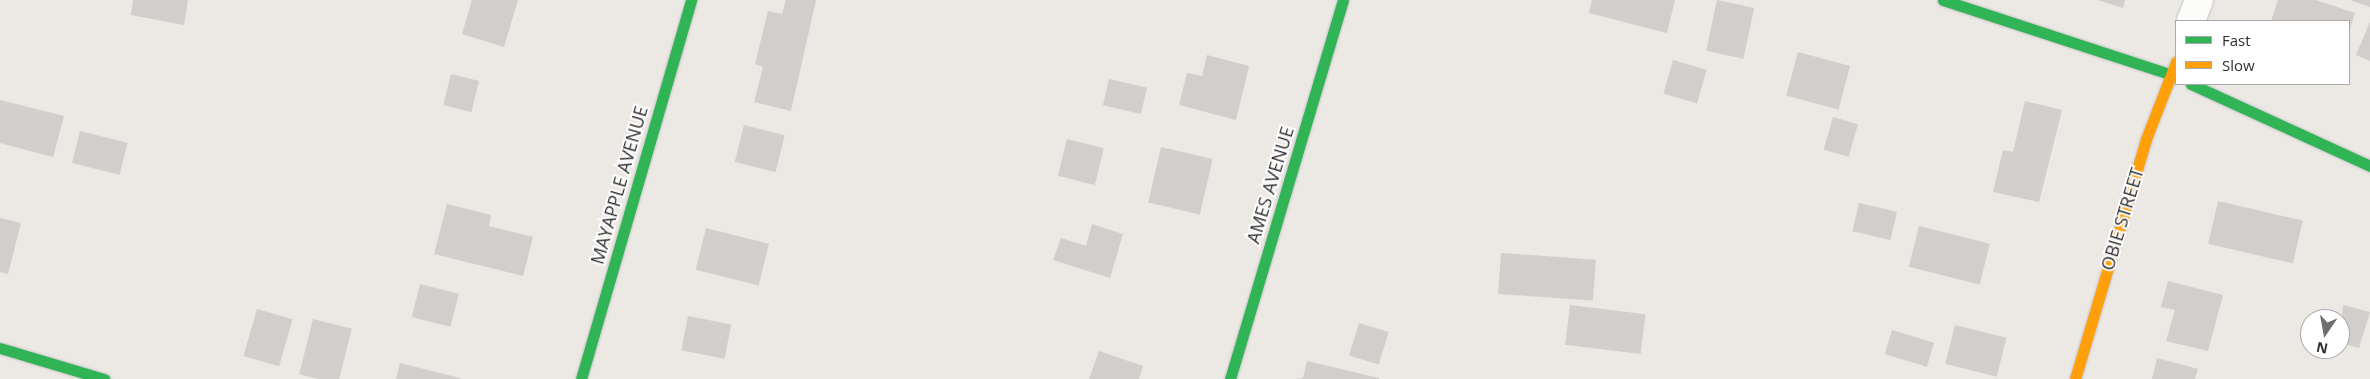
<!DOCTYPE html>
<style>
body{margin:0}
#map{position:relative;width:2370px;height:379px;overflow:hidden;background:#ece8e4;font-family:"Open Sans",sans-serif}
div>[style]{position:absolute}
.building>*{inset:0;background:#d1cecb;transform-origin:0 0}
.roads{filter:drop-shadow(0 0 1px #c5c4c5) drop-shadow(0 0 1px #c5c4c5)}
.street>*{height:28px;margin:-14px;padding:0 14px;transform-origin:14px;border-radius:14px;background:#fcfcfb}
.fast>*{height:11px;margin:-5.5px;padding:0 5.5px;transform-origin:5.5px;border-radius:5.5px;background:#30b455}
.slow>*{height:11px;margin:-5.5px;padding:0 5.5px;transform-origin:5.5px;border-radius:5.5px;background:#ff9f0a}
span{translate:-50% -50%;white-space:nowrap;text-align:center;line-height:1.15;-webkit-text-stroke:4px #fff;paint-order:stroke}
.street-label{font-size:18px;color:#2e2e2e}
.legend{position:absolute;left:2175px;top:20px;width:175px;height:65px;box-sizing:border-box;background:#fff;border:1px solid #ababab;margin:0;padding:6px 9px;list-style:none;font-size:15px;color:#2e2e2e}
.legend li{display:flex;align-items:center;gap:10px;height:25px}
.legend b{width:25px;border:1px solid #ababab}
.north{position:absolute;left:2300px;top:309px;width:50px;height:50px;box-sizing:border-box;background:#fff;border:1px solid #ababab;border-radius:50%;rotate:192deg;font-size:14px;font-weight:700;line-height:20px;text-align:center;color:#2e2e2e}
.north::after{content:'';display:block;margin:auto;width:18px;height:22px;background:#706f6e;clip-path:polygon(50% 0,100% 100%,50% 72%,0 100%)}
</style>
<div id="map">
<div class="building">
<div style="clip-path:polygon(133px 0,188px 0,184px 25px,131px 15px)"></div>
<div style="clip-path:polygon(472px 0,518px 0,504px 47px,462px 34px)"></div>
<div style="clip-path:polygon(786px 0,816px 0,791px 111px,754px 102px,763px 67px,755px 64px,768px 11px,782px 14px)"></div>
<div style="clip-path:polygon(1592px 0,1675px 0,1667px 33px,1589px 13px)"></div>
<div style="left:1717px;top:0;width:38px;height:52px;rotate:12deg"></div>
<div style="clip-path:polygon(2097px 0,2125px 0,2123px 8px)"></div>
<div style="clip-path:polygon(2278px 0,2316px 0,2355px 13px,2349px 32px,2349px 21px,2271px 21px)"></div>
<div style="clip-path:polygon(2350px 0,2370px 0,2370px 7px)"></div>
<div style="clip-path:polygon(2370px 22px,2370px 61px,2356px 55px)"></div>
<div style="left:1798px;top:52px;width:54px;height:45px;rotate:15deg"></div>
<div style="clip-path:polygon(1207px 55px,1249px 66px,1236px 120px,1179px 105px,1187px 73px,1202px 76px)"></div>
<div style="left:1673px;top:60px;width:35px;height:35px;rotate:16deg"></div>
<div style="left:451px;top:74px;width:29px;height:32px;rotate:14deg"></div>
<div style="left:1109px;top:79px;width:39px;height:27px;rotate:13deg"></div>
<div style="clip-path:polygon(0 100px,64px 116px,53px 157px,0 143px)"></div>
<div style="clip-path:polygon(2025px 101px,2062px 110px,2039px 202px,1993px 192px,2003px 150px,2013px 152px)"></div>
<div style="left:1833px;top:117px;width:26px;height:34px;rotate:16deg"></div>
<div style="left:744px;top:125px;width:42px;height:38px;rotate:14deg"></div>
<div style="left:80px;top:131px;width:49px;height:33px;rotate:14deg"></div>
<div style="left:1067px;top:139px;width:38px;height:38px;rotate:14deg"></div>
<div style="left:1161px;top:147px;width:53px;height:57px;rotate:13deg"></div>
<div style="left:2218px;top:201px;width:87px;height:44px;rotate:13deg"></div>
<div style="left:1859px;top:203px;width:39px;height:29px;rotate:13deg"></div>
<div style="clip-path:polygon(447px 204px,491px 215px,489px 226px,533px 237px,523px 276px,434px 254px)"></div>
<div style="clip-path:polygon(0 218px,21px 223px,8px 274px,0 272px)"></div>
<div style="clip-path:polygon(1092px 224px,1123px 234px,1110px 278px,1053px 260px,1061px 238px,1086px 246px)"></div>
<div style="left:1919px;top:226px;width:73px;height:42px;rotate:14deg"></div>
<div style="left:706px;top:228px;width:65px;height:43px;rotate:14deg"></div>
<div style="left:1501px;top:253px;width:95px;height:41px;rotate:4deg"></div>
<div style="clip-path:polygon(2168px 281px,2223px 295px,2208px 351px,2166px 341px,2175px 310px,2161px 307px)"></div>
<div style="left:420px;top:284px;width:40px;height:34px;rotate:14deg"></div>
<div style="left:1570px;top:305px;width:76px;height:40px;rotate:7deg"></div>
<div style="clip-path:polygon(2343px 305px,2370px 312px,2359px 348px,2340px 343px)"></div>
<div style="left:257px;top:309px;width:37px;height:49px;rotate:16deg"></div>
<div style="left:688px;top:316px;width:44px;height:35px;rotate:11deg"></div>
<div style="left:313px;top:319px;width:40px;height:57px;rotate:14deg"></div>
<div style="left:1359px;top:323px;width:31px;height:34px;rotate:17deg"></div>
<div style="left:1955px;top:325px;width:53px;height:40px;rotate:14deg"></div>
<div style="left:1892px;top:330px;width:44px;height:25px;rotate:17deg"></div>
<div style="clip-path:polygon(1099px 351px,1143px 366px,1139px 379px,1089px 379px)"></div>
<div style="clip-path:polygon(2157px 358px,2198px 369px,2195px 379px,2152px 379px)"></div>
<div style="clip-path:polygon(1307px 361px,1379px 378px,1379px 379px,1296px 379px,1303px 378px)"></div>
<div style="clip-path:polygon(400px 363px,460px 378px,460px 379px,396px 379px)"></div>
</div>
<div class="roads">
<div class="street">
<div style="left:2191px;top:21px;width:22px;rotate:-69deg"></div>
</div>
<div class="fast">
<div style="left:1943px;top:0;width:245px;rotate:18.1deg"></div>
<div style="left:2191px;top:84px;width:197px;rotate:24.6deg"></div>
<div style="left:0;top:348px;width:109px;rotate:16.6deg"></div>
<div style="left:581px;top:379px;width:395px;rotate:-73.8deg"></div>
<div style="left:1230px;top:379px;width:395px;rotate:-73.4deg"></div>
</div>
<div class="slow">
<div style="left:2075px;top:379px;width:250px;rotate:-73.5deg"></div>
<div style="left:2146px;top:139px;width:83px;rotate:-68.7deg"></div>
</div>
</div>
<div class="street-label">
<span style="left:619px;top:185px;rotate:-74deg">MAYAPPLE AVENUE</span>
<span style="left:1270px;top:185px;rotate:-73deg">AMES AVENUE</span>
<span style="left:2122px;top:219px;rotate:-73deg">OBIE STREET</span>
</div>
<ul class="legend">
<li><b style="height:6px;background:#30b455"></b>Fast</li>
<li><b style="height:6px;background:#ff9f0a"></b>Slow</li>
</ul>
<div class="north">N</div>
</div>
